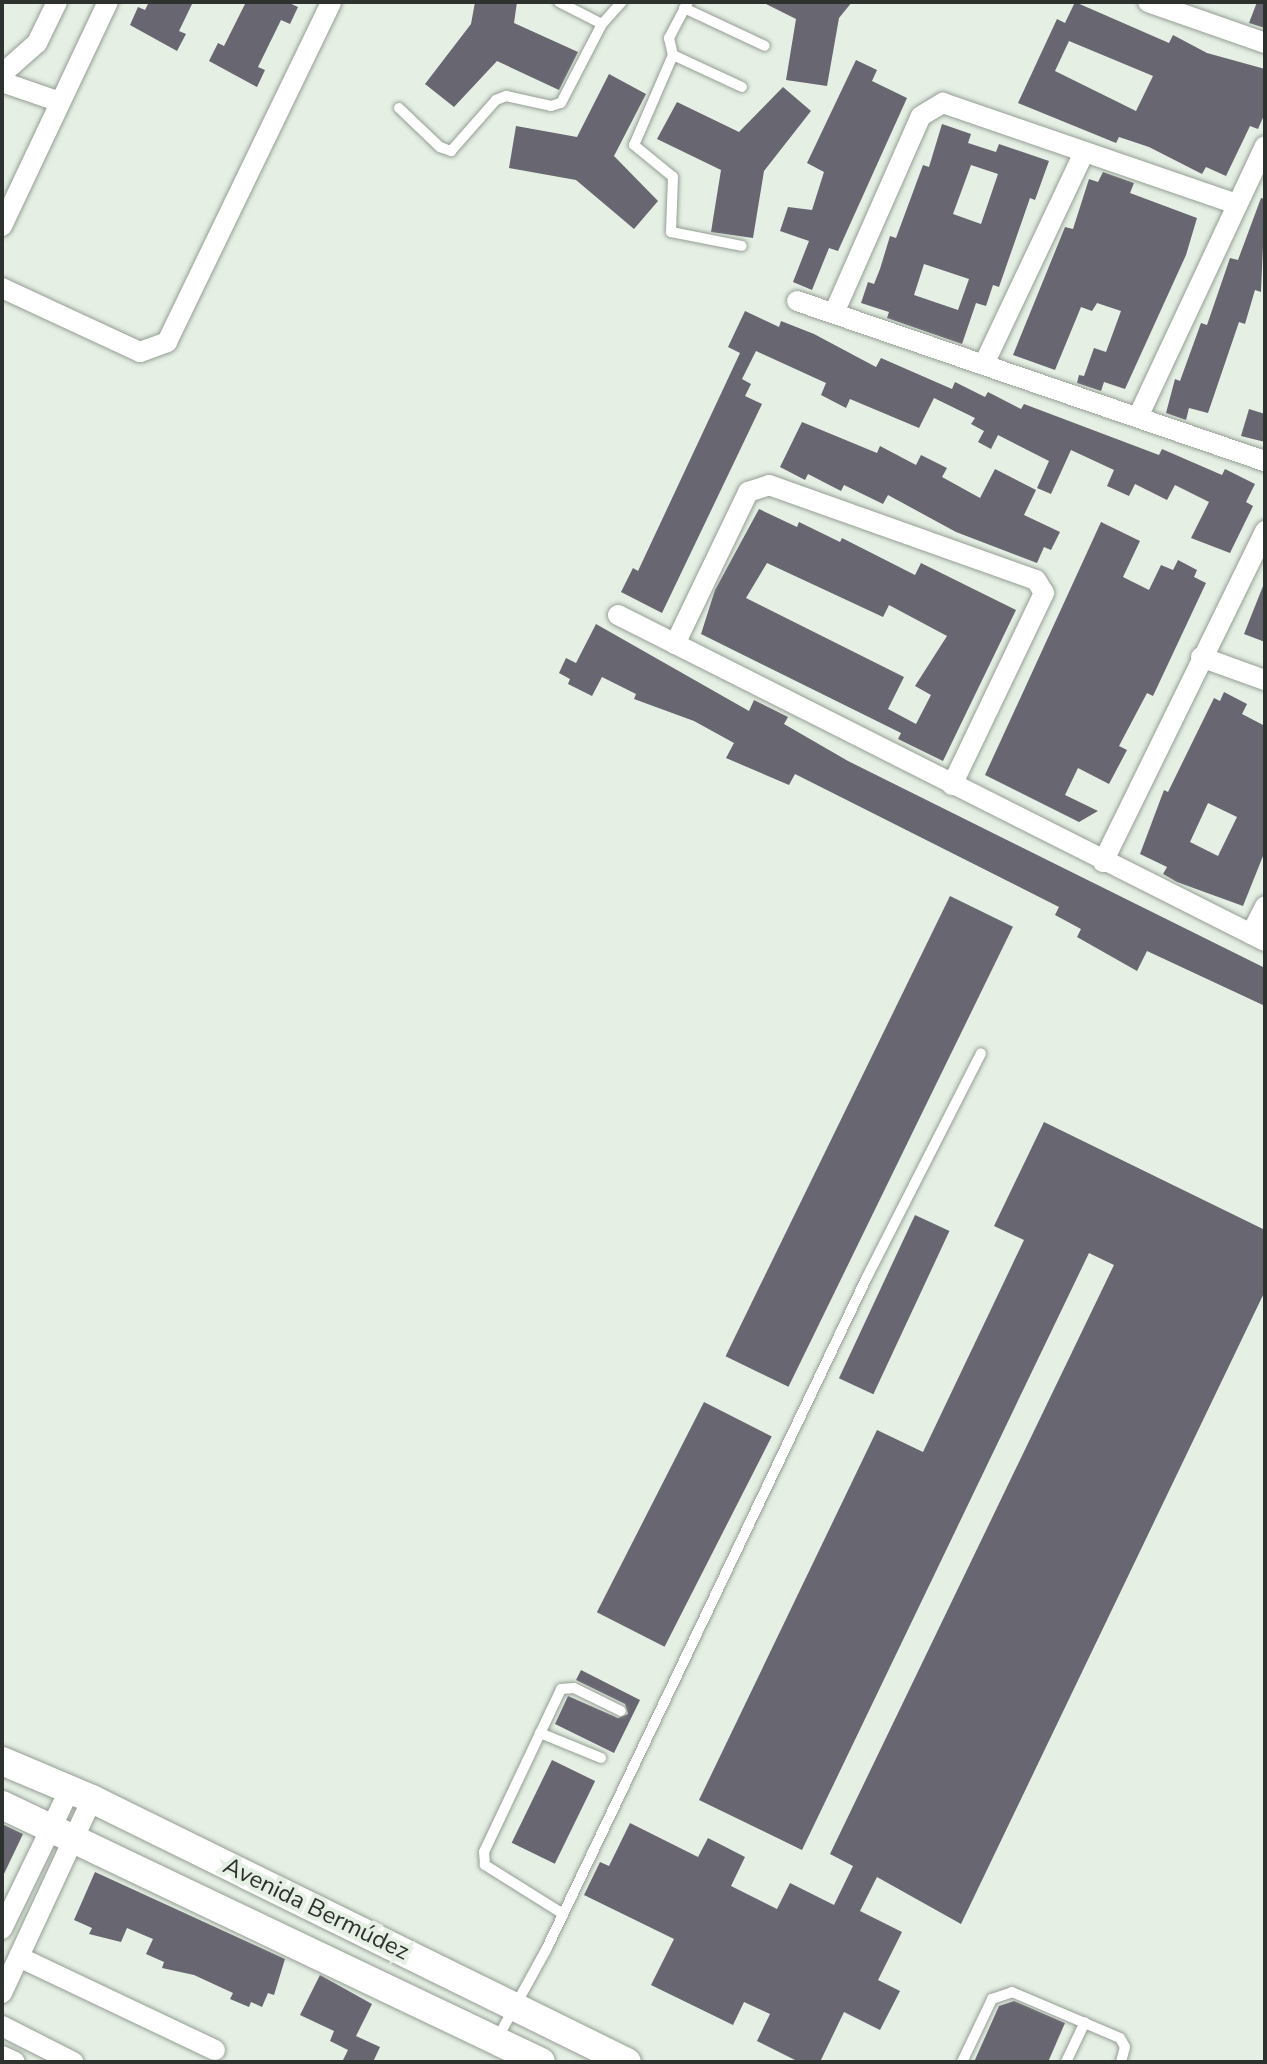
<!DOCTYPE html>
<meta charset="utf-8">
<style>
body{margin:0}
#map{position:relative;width:1267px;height:2064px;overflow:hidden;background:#e5efe4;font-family:"Nunito Sans",sans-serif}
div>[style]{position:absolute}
.building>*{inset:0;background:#686671;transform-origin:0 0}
.roads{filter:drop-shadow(0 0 2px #959e94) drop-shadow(0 0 2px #959e94)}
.lane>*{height:10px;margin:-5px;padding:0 5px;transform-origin:5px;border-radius:5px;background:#fff}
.street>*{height:20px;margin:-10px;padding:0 10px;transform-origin:10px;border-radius:10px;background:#fff}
.secondary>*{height:28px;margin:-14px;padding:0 14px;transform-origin:14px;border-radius:14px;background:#fff}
span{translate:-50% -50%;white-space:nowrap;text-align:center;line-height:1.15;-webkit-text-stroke:8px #e5efe4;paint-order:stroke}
.street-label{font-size:24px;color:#2e322e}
.frame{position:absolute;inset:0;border:4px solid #2e322e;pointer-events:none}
</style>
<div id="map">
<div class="building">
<div style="clip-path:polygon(149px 2px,193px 2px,179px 31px,186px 34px,177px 51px,130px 25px,138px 7px,145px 10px)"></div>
<div style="clip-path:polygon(246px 2px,287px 2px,298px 7px,290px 24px,281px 20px,258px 67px,265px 70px,257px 87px,209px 61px,218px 43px,224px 46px)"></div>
<div style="clip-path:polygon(475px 2px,517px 2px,514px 23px,578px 52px,559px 90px,497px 61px,454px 107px,425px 84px,471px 24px)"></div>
<div style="clip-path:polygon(762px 2px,852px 2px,839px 18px,827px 86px,786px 80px,796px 19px)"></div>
<div style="clip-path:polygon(evenodd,1075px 2px,1169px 43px,1173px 35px,1207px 53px,1265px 69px,1265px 113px,1258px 129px,1250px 126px,1226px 176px,1206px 167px,1202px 174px,1149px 147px,1119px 137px,1116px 143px,1018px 103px,1057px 19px,1065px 23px,1075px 2px,1069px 41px,1153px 76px,1136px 111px,1055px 71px,1069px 41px)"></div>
<div style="clip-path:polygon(1257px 2px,1265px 2px,1265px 28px,1249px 23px)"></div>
<div style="clip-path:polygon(856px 60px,877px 70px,872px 81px,907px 98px,838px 251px,829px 248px,812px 290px,793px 282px,809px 241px,780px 231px,788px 207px,812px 210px,824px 172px,807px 163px)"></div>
<div style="clip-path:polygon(609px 74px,646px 94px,614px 156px,658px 201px,634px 229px,576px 180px,509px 168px,516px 126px,577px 137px)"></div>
<div style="clip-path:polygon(783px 87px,811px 111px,764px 171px,753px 238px,711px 232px,721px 170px,657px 139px,677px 102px,739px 132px)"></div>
<div style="clip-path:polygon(evenodd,942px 124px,971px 134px,968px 143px,996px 152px,999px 144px,1049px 161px,1035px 200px,1030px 198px,999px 287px,993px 285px,986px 306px,976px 303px,962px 344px,887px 318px,889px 312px,861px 303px,868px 282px,874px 284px,880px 269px,890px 236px,896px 238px,923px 165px,929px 167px,942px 124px,971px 165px,998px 174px,981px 224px,953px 214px,971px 165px,942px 124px,924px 264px,969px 279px,958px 310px,914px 295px,924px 264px)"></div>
<div style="clip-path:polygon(1103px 172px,1134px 183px,1130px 193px,1197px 218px,1186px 255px,1125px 389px,1104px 382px,1101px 391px,1077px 383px,1079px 375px,1084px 376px,1094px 348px,1106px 352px,1121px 311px,1097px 303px,1092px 311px,1081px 307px,1055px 370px,1013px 355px,1065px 227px,1073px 229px,1089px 179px,1098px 182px)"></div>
<div style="clip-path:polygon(1261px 198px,1265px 199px,1261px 292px,1255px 290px,1245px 324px,1239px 322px,1208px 413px,1189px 408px,1186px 420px,1166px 413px,1175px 379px,1180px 381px,1201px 323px,1207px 325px,1230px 258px,1238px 260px)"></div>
<div style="clip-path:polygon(745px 311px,779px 327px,781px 321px,814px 334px,876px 367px,881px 358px,952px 389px,955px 382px,985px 397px,988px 392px,1021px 409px,1024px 404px,1159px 455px,1162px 449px,1222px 475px,1225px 469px,1255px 484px,1246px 502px,1253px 506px,1230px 553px,1191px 538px,1209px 502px,1175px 485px,1167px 500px,1135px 484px,1129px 496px,1107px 486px,1114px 470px,1071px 450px,1051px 494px,1037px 488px,1049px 461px,998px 435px,991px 449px,978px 442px,984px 431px,971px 424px,975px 418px,934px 398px,919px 428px,850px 399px,846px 408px,821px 395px,826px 383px,756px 351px,742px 379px,751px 384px,745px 396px,762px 404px,662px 613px,621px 592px,633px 568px,638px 571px,740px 353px,728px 347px)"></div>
<div style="clip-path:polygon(1249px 409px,1265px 414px,1265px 442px,1241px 436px)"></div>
<div style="clip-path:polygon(802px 422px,877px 453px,880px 446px,916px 465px,921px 455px,947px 468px,942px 477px,980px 498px,995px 469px,1036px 490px,1024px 515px,1060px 532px,1051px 550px,1044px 547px,1037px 563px,956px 532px,888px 495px,883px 504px,844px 485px,841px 491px,808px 474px,805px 480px,780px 467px)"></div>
<div style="clip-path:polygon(evenodd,759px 509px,797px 527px,799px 522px,840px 542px,842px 538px,915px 575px,921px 563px,1016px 610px,943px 761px,898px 739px,901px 733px,701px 634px,715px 590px,759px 509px,767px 563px,883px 617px,889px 605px,947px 636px,915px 686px,931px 695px,916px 724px,888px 709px,904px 677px,746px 598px,767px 563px)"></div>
<div style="clip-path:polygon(1101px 522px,1140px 541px,1123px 577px,1149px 590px,1161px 565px,1173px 570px,1178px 560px,1197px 570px,1194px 577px,1206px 583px,1153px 696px,1147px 693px,1119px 746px,1127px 750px,1109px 784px,1078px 768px,1065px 795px,1098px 811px,1079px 822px,985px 775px)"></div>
<div style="clip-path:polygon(1265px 581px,1265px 642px,1244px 634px)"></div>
<div style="clip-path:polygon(596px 624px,749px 711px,754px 700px,788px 717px,784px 724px,848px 761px,1265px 968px,1265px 1006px,1147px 951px,1137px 971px,1077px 937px,1081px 929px,1055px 915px,1059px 907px,795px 774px,789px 785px,726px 758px,734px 743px,694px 721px,634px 699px,636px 694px,602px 677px,592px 696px,568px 684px,570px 679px,559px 673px,566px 658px,576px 663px)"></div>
<div style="clip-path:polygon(evenodd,1224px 692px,1247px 704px,1242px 714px,1265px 726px,1265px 851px,1243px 906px,1177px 882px,1163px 874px,1167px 867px,1140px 854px,1164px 790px,1168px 792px,1214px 698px,1220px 701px,1224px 692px,1208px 803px,1237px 817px,1218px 856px,1190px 842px,1208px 803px)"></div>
<div style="left:950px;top:896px;width:70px;height:512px;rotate:26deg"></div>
<div style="clip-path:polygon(1044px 1122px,1265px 1230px,1265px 1291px,961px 1924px,877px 1877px,860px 1911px,902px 1932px,878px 1980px,900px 1991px,880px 2030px,844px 2012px,820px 2062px,799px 2062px,757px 2041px,770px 2014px,744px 2002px,733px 2025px,651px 1985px,674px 1939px,584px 1895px,600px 1862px,609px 1866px,630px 1823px,698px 1857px,708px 1838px,745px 1857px,731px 1886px,777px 1909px,790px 1883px,834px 1905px,853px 1866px,830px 1854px,1114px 1265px,1089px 1253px,802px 1850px,699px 1800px,877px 1430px,923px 1452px,1024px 1240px,994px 1226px)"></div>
<div style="left:915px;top:1215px;width:38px;height:180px;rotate:25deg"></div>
<div style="left:704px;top:1402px;width:76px;height:236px;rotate:27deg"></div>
<div style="clip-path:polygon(581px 1670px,640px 1700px,614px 1753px,555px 1724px,568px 1696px,618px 1718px,628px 1714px,625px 1704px,576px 1680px)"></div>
<div style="left:552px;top:1760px;width:48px;height:92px;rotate:26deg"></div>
<div style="clip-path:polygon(2px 1824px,23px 1834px,2px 1878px)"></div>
<div style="clip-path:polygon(95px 1872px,285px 1959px,274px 1995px,268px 1993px,262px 2007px,251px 2002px,249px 2007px,230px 1999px,233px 1993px,194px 1975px,162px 1968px,164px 1962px,146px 1954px,153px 1939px,127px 1928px,121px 1942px,89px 1934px,92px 1928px,74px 1920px)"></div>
<div style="clip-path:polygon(320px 1975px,372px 2004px,356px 2036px,380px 2047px,373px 2062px,342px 2062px,348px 2050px,330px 2041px,334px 2031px,300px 2015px)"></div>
<div style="clip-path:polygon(1014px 2001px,1065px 2023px,1048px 2062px,974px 2062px,999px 2006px)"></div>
</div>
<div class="roads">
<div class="lane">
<div style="left:559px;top:2px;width:48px;rotate:27.1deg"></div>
<div style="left:688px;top:2px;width:41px;rotate:117.8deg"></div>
<div style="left:669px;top:38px;width:17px;rotate:77deg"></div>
<div style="left:673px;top:55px;width:98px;rotate:113.4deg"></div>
<div style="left:634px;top:145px;width:50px;rotate:39.4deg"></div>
<div style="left:673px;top:177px;width:55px;rotate:92.1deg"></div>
<div style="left:671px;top:232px;width:72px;rotate:11.2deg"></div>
<div style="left:684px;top:8px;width:89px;rotate:25.1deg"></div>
<div style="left:673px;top:55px;width:76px;rotate:24.9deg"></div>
<div style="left:399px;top:108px;width:57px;rotate:43.6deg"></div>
<div style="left:440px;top:147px;width:12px;rotate:20deg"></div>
<div style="left:451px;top:151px;width:68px;rotate:-48.6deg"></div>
<div style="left:496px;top:100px;width:11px;rotate:-22deg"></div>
<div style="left:506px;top:96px;width:46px;rotate:12.5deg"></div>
<div style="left:551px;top:106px;width:10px;rotate:-17deg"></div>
<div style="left:561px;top:103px;width:89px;rotate:-62.6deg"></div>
<div style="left:602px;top:24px;width:30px;rotate:-48deg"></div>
<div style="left:540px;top:1733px;width:66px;rotate:22.3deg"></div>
<div style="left:560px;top:1912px;width:89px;rotate:-147.9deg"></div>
<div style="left:485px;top:1865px;width:13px;rotate:-94deg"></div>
<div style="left:484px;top:1852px;width:180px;rotate:-64.7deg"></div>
<div style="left:561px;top:1689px;width:13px;rotate:-4deg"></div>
<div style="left:574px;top:1688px;width:52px;rotate:26.1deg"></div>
<div style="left:497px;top:2039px;width:102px;rotate:-61.2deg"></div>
<div style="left:546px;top:1950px;width:746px;rotate:-64.5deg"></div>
<div style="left:867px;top:1277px;width:251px;rotate:-63deg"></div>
<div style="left:962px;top:2062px;width:70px;rotate:-64.5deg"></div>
<div style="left:992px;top:1999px;width:21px;rotate:-19deg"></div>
<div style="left:1012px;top:1992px;width:117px;rotate:23.1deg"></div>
<div style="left:1120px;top:2038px;width:10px;rotate:61deg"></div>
<div style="left:1125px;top:2047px;width:16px;rotate:105deg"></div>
<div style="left:1066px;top:2062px;width:44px;rotate:-64.6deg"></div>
</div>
<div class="street">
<div style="left:1148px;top:2px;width:124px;rotate:19.3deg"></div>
<div style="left:2px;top:74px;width:47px;rotate:-41.5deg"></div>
<div style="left:37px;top:43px;width:46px;rotate:-64deg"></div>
<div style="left:2px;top:82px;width:61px;rotate:19deg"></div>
<div style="left:2px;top:226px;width:248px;rotate:-64.7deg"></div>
<div style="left:2px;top:288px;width:152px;rotate:24.9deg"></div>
<div style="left:140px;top:352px;width:29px;rotate:-20deg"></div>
<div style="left:167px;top:342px;width:377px;rotate:-64.2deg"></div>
<div style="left:797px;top:301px;width:495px;rotate:18.9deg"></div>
<div style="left:834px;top:313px;width:215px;rotate:-66.2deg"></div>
<div style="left:921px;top:116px;width:26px;rotate:-31deg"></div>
<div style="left:943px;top:103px;width:311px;rotate:19deg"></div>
<div style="left:984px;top:364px;width:234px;rotate:-64.7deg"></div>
<div style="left:1138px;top:417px;width:299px;rotate:-64.9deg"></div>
<div style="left:618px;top:615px;width:724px;rotate:26.74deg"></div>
<div style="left:675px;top:644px;width:169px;rotate:-64.3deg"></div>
<div style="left:748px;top:492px;width:22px;rotate:-18deg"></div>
<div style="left:769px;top:485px;width:283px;rotate:19.6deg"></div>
<div style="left:1036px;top:580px;width:15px;rotate:58deg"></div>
<div style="left:1044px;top:593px;width:213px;rotate:115.6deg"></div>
<div style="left:1201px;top:657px;width:68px;rotate:19.8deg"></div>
<div style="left:1103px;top:862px;width:369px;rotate:-63.9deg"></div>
<div style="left:1251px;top:934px;width:31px;rotate:-63deg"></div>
<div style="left:2px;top:1929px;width:156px;rotate:-64.1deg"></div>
<div style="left:19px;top:1957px;width:217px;rotate:25.4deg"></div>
<div style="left:2px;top:1993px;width:214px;rotate:-65.1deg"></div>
<div style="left:2px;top:2026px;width:80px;rotate:26.9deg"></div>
<div style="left:2px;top:2056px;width:14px;rotate:25deg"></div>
</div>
<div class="secondary">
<div style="left:2px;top:1761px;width:98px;rotate:22.9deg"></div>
<div style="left:92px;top:1799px;width:596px;rotate:26.18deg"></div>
<div style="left:2px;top:1805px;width:597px;rotate:25.49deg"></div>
</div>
</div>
<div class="street-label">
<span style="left:316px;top:1909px;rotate:26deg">Avenida Bermúdez</span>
</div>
<div class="frame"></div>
</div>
